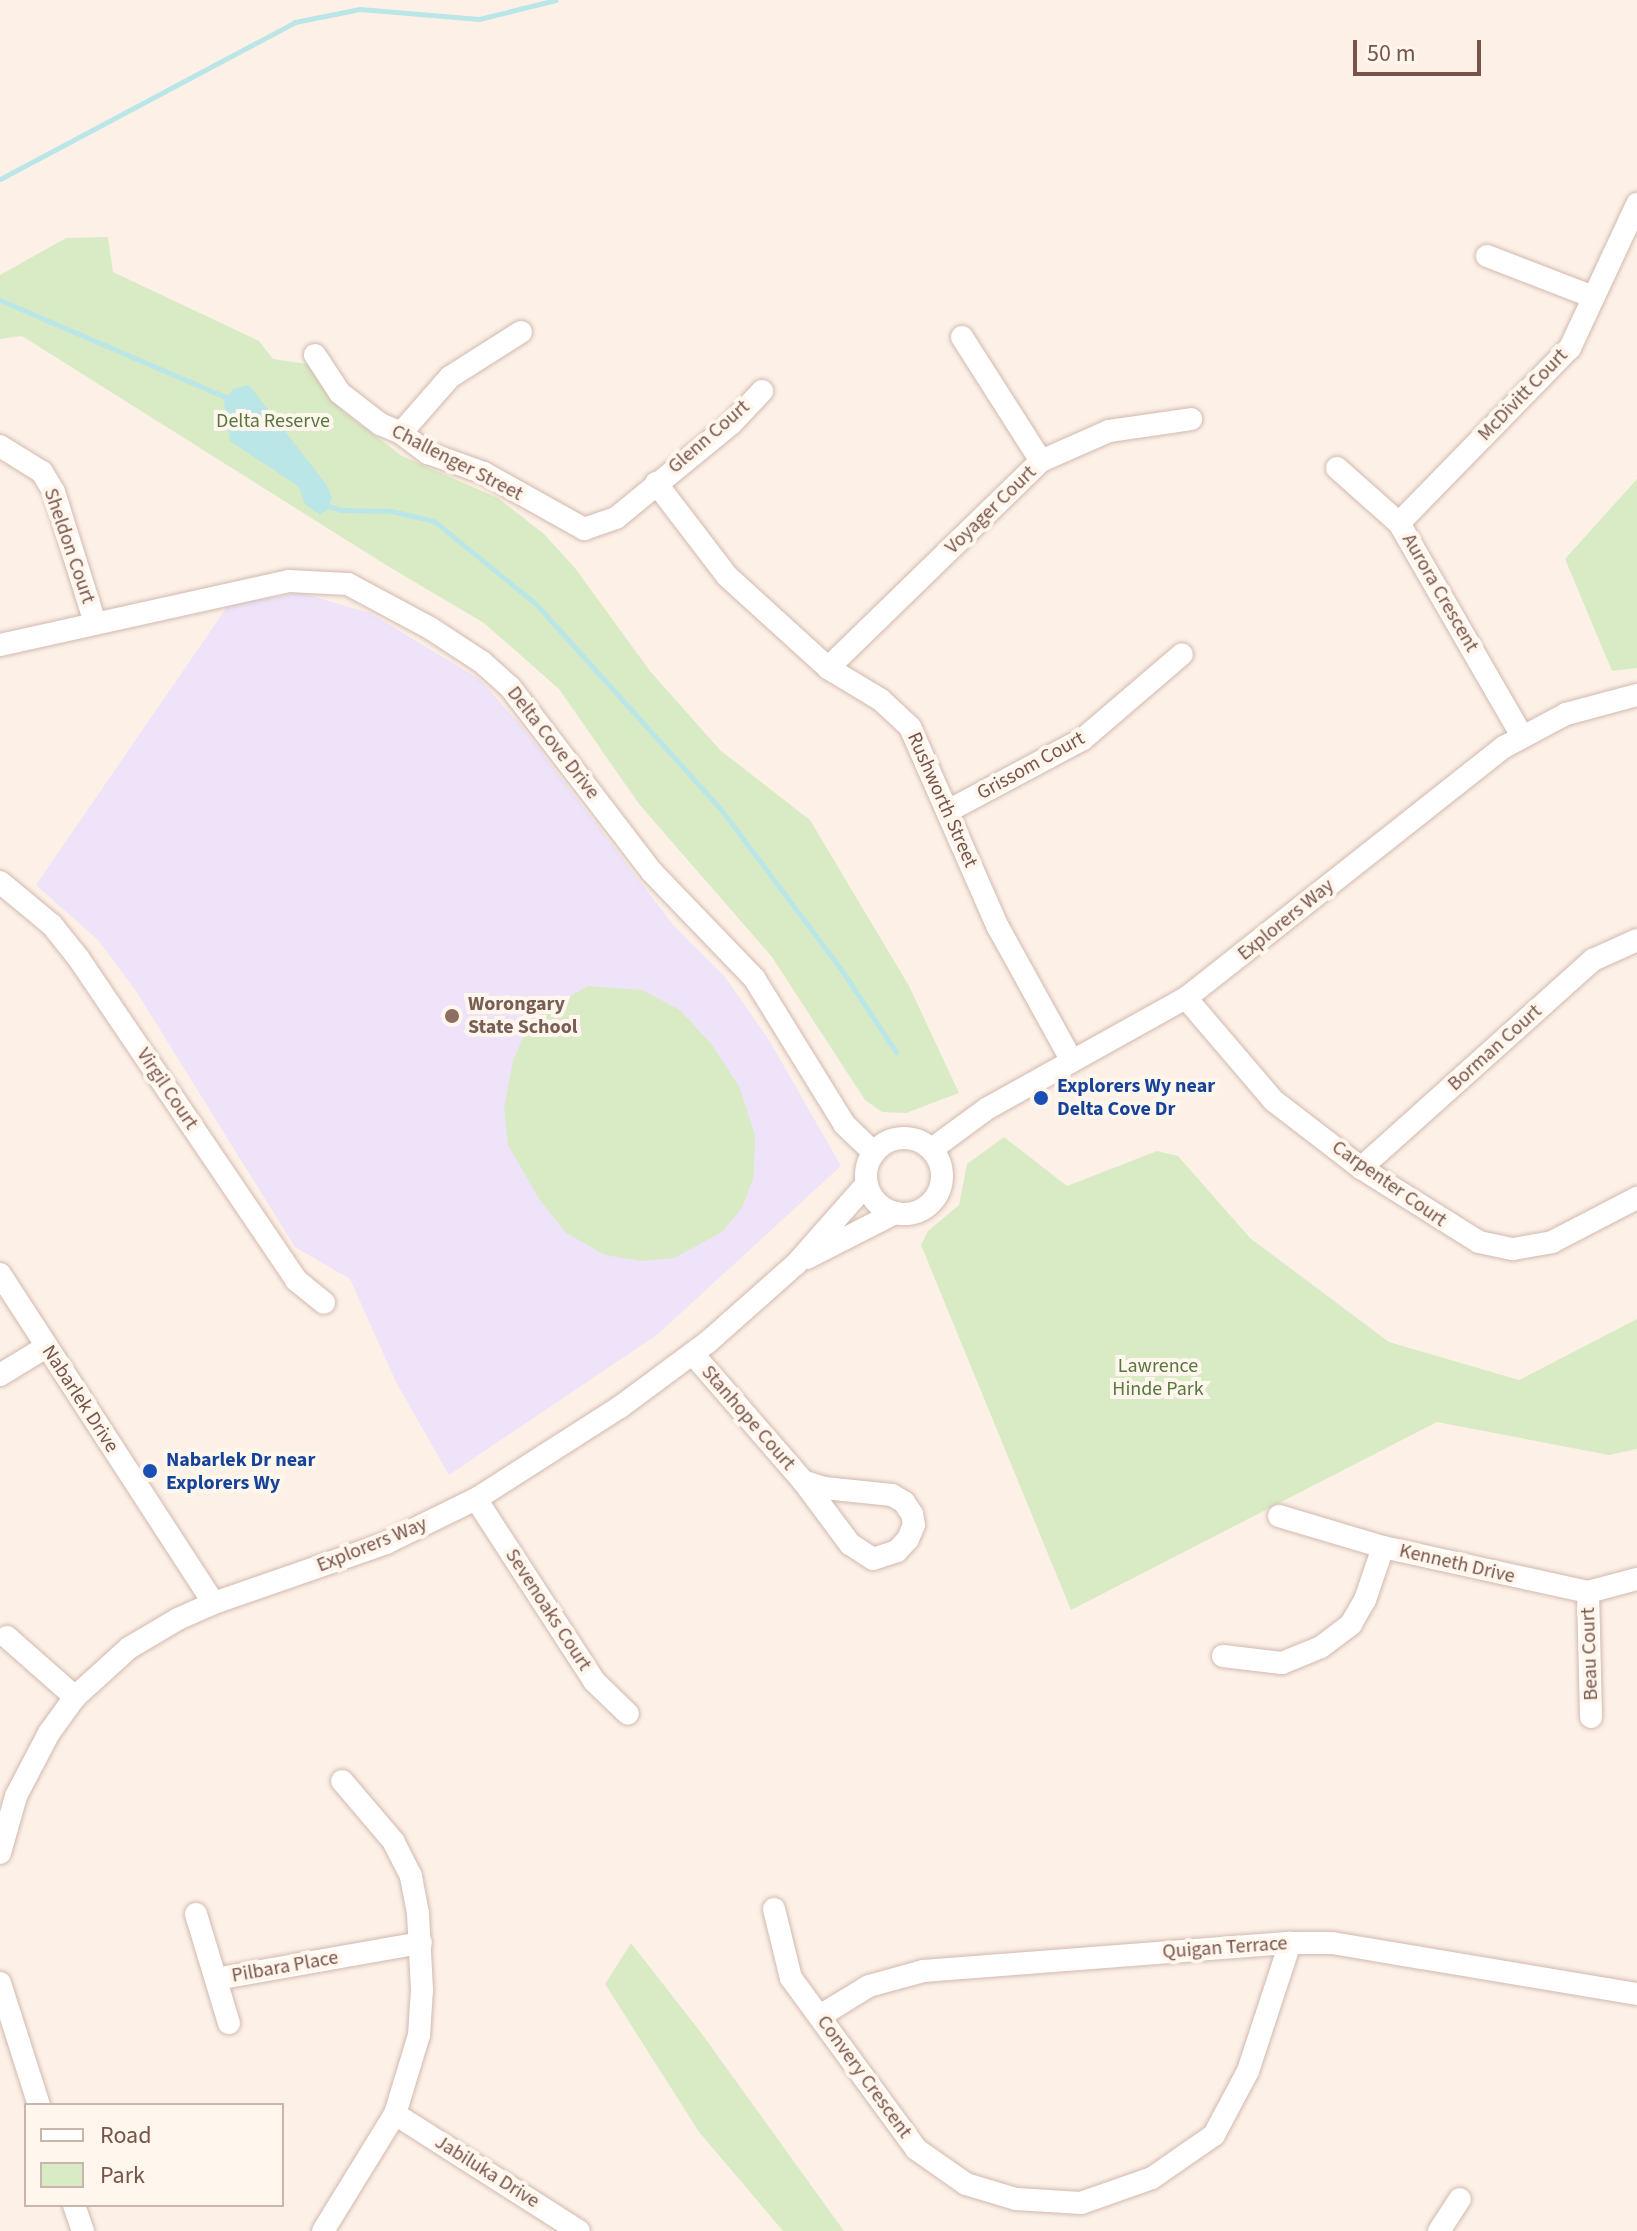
<!DOCTYPE html>
<style>
body{margin:0}
#map{position:relative;width:1637px;height:2231px;overflow:hidden;background:#fdf1e7;font-family:"Source Sans 3",sans-serif}
div>[style]{position:absolute}
.education>*{inset:0;background:#eee3f9}
.green>*{inset:0;background:#d9ebc4}
.water>*{inset:0;background:#bae6e7}
.stream>*{height:5px;margin:-2.5px;padding:0 2.5px;transform-origin:2.5px;border-radius:2.5px;background:#bae6e7}
.roads{filter:drop-shadow(0 0 2px #d1b9af) drop-shadow(0 0 2px #d1b9af)}
.minor>*{height:22px;margin:-11px;padding:0 11px;transform-origin:11px;border-radius:11px;background:#fff}
.minor>.ring{margin:-11px;padding:0;box-sizing:content-box;background:none;border:22px solid #fff;border-radius:50%}
.dots>*{width:22px;height:22px;translate:-50% -50%;box-sizing:border-box;border:4px solid #fff6ed;border-radius:50%}
span{translate:-50% -50%;white-space:nowrap;text-align:center;line-height:1.15;-webkit-text-stroke:8px #fff6ed;paint-order:stroke}
.street-label{font-size:20px;color:#77544a}
.park-label{font-size:20px;color:#58773f}
.education-label{font-size:20px;color:#785e54;font-weight:700}
.left{translate:0 -50%;text-align:left}
.transit-label{font-size:20px;color:#164399;font-weight:700}
.legend{position:absolute;left:24px;top:2103px;width:260px;height:104px;box-sizing:border-box;background:#fff6ed;border:2px solid #c9b5ac;margin:0;padding:10px 14px;list-style:none;font-size:24px;color:#77544a}
.legend li{display:flex;align-items:center;gap:16px;height:40px}
.legend b{width:40px;border:2px solid #c9b5ac}
.scale{position:absolute;left:1353px;top:40px;width:128px;height:36px;box-sizing:border-box;border:4px solid #77544a;border-top:0;padding-left:10px;font-size:24px;line-height:28px;white-space:nowrap;color:#77544a;-webkit-text-stroke:6px #fff6ed;paint-order:stroke}
</style>
<div id="map">
<div class="education">
<div style="clip-path:polygon(301px 593px,370px 613px,479px 679px,524px 729px,674px 926px,725px 977px,769px 1040px,841px 1166px,658px 1334px,449px 1475px,396px 1382px,350px 1279px,295px 1247px,136px 991px,98px 940px,36px 885px,229px 604px)"></div>
</div>
<div class="green">
<div style="clip-path:polygon(108px 237px,113px 272px,259px 341px,273px 359px,307px 364px,344px 412px,402px 456px,498px 498px,544px 534px,575px 568px,650px 671px,720px 750px,810px 820px,909px 986px,959px 1093px,906px 1113px,882px 1112px,865px 1100px,772px 957px,639px 804px,559px 689px,484px 623px,386px 565px,22px 336px,0 339px,0 275px,66px 238px)"></div>
<div style="clip-path:polygon(1637px 479px,1637px 668px,1612px 671px,1565px 559px)"></div>
<div style="clip-path:polygon(588px 986px,642px 990px,680px 1010px,712px 1045px,739px 1086px,755px 1135px,754px 1176px,742px 1208px,722px 1232px,674px 1258px,641px 1261px,605px 1255px,566px 1233px,539px 1199px,508px 1145px,504px 1109px,513px 1061px,527px 1028px,547px 1009px)"></div>
<div style="clip-path:polygon(1004px 1137px,1067px 1186px,1157px 1151px,1178px 1156px,1250px 1238px,1389px 1342px,1519px 1380px,1637px 1319px,1637px 1449px,1609px 1455px,1437px 1422px,1071px 1610px,921px 1245px,928px 1231px,959px 1205px,967px 1164px)"></div>
<div style="clip-path:polygon(631px 1943px,702px 2034px,844px 2231px,783px 2231px,699px 2132px,605px 1984px)"></div>
</div>
<div class="water">
<div style="clip-path:polygon(249px 385px,326px 484px,332px 498px,327px 510px,320px 515px,305px 504px,298px 486px,230px 441px,224px 401px,233px 389px)"></div>
</div>
<div class="stream">
<div style="left:0;top:179px;width:334px;rotate:-28deg"></div>
<div style="left:295px;top:22px;width:66px;rotate:-11.3deg"></div>
<div style="left:360px;top:9px;width:119px;rotate:4.8deg"></div>
<div style="left:479px;top:19px;width:79px;rotate:-13.9deg"></div>
<div style="left:0;top:300px;width:250px;rotate:23.3deg"></div>
<div style="left:324px;top:505px;width:18px;rotate:16deg"></div>
<div style="left:341px;top:510px;width:50px;rotate:1.1deg"></div>
<div style="left:391px;top:511px;width:44px;rotate:13.1deg"></div>
<div style="left:434px;top:521px;width:132px;rotate:39.1deg"></div>
<div style="left:536px;top:604px;width:280px;rotate:48deg"></div>
<div style="left:723px;top:812px;width:196px;rotate:53.1deg"></div>
<div style="left:841px;top:969px;width:100px;rotate:56.5deg"></div>
</div>
<div class="roads">
<div class="minor">
<div style="left:1487px;top:256px;width:114px;rotate:21.1deg"></div>
<div style="left:962px;top:337px;width:147px;rotate:57.5deg"></div>
<div style="left:315px;top:355px;width:45px;rotate:56.7deg"></div>
<div style="left:340px;top:393px;width:51px;rotate:37.8deg"></div>
<div style="left:380px;top:424px;width:23px;rotate:23deg"></div>
<div style="left:401px;top:433px;width:34px;rotate:37deg"></div>
<div style="left:428px;top:453px;width:59px;rotate:19.7deg"></div>
<div style="left:484px;top:473px;width:115px;rotate:29.2deg"></div>
<div style="left:584px;top:529px;width:34px;rotate:-19deg"></div>
<div style="left:616px;top:518px;width:150px;rotate:-39.3deg"></div>
<div style="left:732px;top:423px;width:44px;rotate:-46.8deg"></div>
<div style="left:401px;top:433px;width:74px;rotate:-48.8deg"></div>
<div style="left:450px;top:377px;width:84px;rotate:-32.4deg"></div>
<div style="left:0;top:446px;width:49px;rotate:31.8deg"></div>
<div style="left:42px;top:472px;width:23px;rotate:59deg"></div>
<div style="left:54px;top:492px;width:137px;rotate:72.6deg"></div>
<div style="left:1337px;top:468px;width:83px;rotate:41.6deg"></div>
<div style="left:1399px;top:523px;width:246px;rotate:60deg"></div>
<div style="left:656px;top:483px;width:117px;rotate:52.6deg"></div>
<div style="left:727px;top:576px;width:137px;rotate:42.3deg"></div>
<div style="left:828px;top:668px;width:62px;rotate:31.1deg"></div>
<div style="left:881px;top:700px;width:40px;rotate:43deg"></div>
<div style="left:910px;top:727px;width:219px;rotate:66.3deg"></div>
<div style="left:998px;top:927px;width:153px;rotate:61.1deg"></div>
<div style="left:1399px;top:523px;width:245px;rotate:-45.7deg"></div>
<div style="left:1570px;top:348px;width:159px;rotate:-65deg"></div>
<div style="left:0;top:645px;width:296px;rotate:-12.5deg"></div>
<div style="left:289px;top:581px;width:59px;rotate:2.9deg"></div>
<div style="left:348px;top:584px;width:93px;rotate:28.2deg"></div>
<div style="left:430px;top:628px;width:62px;rotate:33.2deg"></div>
<div style="left:482px;top:662px;width:38px;rotate:42deg"></div>
<div style="left:510px;top:687px;width:233px;rotate:52.5deg"></div>
<div style="left:652px;top:872px;width:147px;rotate:46.1deg"></div>
<div style="left:754px;top:978px;width:172px;rotate:58.3deg"></div>
<div style="left:844px;top:1124px;width:42px;rotate:44deg"></div>
<div style="left:828px;top:668px;width:297px;rotate:-44.2deg"></div>
<div style="left:1041px;top:461px;width:74px;rotate:-23.8deg"></div>
<div style="left:1109px;top:431px;width:83px;rotate:-8.3deg"></div>
<div style="left:948px;top:811px;width:153px;rotate:-28.1deg"></div>
<div style="left:1083px;top:739px;width:130px;rotate:-40.6deg"></div>
<div style="left:0;top:882px;width:67px;rotate:39.6deg"></div>
<div style="left:52px;top:925px;width:43px;rotate:51.5deg"></div>
<div style="left:79px;top:959px;width:387px;rotate:55.9deg"></div>
<div style="left:296px;top:1280px;width:36px;rotate:39deg"></div>
<div style="left:1186px;top:998px;width:135px;rotate:49.5deg"></div>
<div style="left:1274px;top:1101px;width:110px;rotate:37.6deg"></div>
<div style="left:1361px;top:1168px;width:139px;rotate:32.1deg"></div>
<div style="left:1479px;top:1242px;width:35px;rotate:12deg"></div>
<div style="left:1513px;top:1249px;width:40px;rotate:-10deg"></div>
<div style="left:1552px;top:1242px;width:96px;rotate:-27.4deg"></div>
<div class="ring" style="left:866px;top:1138px;width:54px;height:54px"></div>
<div style="left:932px;top:1149px;width:69px;rotate:-36.2deg"></div>
<div style="left:988px;top:1108px;width:227px;rotate:-29.1deg"></div>
<div style="left:1186px;top:998px;width:405px;rotate:-38.3deg"></div>
<div style="left:1504px;top:747px;width:70px;rotate:-28deg"></div>
<div style="left:1566px;top:714px;width:73px;rotate:-15deg"></div>
<div style="left:1361px;top:1168px;width:312px;rotate:-41.9deg"></div>
<div style="left:1593px;top:960px;width:48px;rotate:-24.4deg"></div>
<div style="left:807px;top:1258px;width:99px;rotate:-27.1deg"></div>
<div style="left:0;top:1274px;width:392px;rotate:57deg"></div>
<div style="left:693px;top:1354px;width:168px;rotate:49.1deg"></div>
<div style="left:803px;top:1481px;width:79px;rotate:53.3deg"></div>
<div style="left:850px;top:1544px;width:27px;rotate:33deg"></div>
<div style="left:873px;top:1559px;width:25px;rotate:-18deg"></div>
<div style="left:897px;top:1551px;width:16px;rotate:-47deg"></div>
<div style="left:908px;top:1539px;width:15px;rotate:-67deg"></div>
<div style="left:914px;top:1525px;width:11px;rotate:-100deg"></div>
<div style="left:912px;top:1514px;width:14px;rotate:-124deg"></div>
<div style="left:904px;top:1502px;width:14px;rotate:-150deg"></div>
<div style="left:892px;top:1495px;width:68px;rotate:-174.1deg"></div>
<div style="left:824px;top:1488px;width:22px;rotate:-162deg"></div>
<div style="left:0;top:1375px;width:54px;rotate:-31.3deg"></div>
<div style="left:476px;top:1499px;width:217px;rotate:57deg"></div>
<div style="left:594px;top:1681px;width:47px;rotate:44.1deg"></div>
<div style="left:1279px;top:1516px;width:109px;rotate:16.6deg"></div>
<div style="left:1383px;top:1547px;width:210px;rotate:12.4deg"></div>
<div style="left:1588px;top:1592px;width:51px;rotate:-14.9deg"></div>
<div style="left:1588px;top:1592px;width:125px;rotate:88.6deg"></div>
<div style="left:7px;top:1637px;width:91px;rotate:41.4deg"></div>
<div style="left:1223px;top:1656px;width:59px;rotate:6.8deg"></div>
<div style="left:1282px;top:1663px;width:42px;rotate:-22.3deg"></div>
<div style="left:1321px;top:1647px;width:38px;rotate:-37deg"></div>
<div style="left:1351px;top:1624px;width:28px;rotate:-60deg"></div>
<div style="left:1365px;top:1600px;width:56px;rotate:-71.2deg"></div>
<div style="left:0;top:1853px;width:59px;rotate:-74.3deg"></div>
<div style="left:16px;top:1796px;width:71px;rotate:-62.4deg"></div>
<div style="left:49px;top:1733px;width:44px;rotate:-54.2deg"></div>
<div style="left:75px;top:1697px;width:73px;rotate:-42.2deg"></div>
<div style="left:129px;top:1648px;width:57px;rotate:-30.6deg"></div>
<div style="left:178px;top:1619px;width:39px;rotate:-24deg"></div>
<div style="left:214px;top:1603px;width:182px;rotate:-19.2deg"></div>
<div style="left:386px;top:1543px;width:100px;rotate:-26.1deg"></div>
<div style="left:476px;top:1499px;width:171px;rotate:-32.6deg"></div>
<div style="left:620px;top:1407px;width:109px;rotate:-36.5deg"></div>
<div style="left:708px;top:1342px;width:118px;rotate:-41.6deg"></div>
<div style="left:796px;top:1264px;width:106px;rotate:-48.5deg"></div>
<div style="left:774px;top:1909px;width:71px;rotate:76.2deg"></div>
<div style="left:791px;top:1978px;width:212px;rotate:53.8deg"></div>
<div style="left:916px;top:2149px;width:61px;rotate:35deg"></div>
<div style="left:966px;top:2184px;width:52px;rotate:16.7deg"></div>
<div style="left:1016px;top:2199px;width:65px;rotate:3.5deg"></div>
<div style="left:1081px;top:2203px;width:75px;rotate:-19.4deg"></div>
<div style="left:1152px;top:2178px;width:75px;rotate:-34.7deg"></div>
<div style="left:1214px;top:2135px;width:72px;rotate:-62deg"></div>
<div style="left:1248px;top:2071px;width:135px;rotate:-71.8deg"></div>
<div style="left:196px;top:1914px;width:114px;rotate:73.2deg"></div>
<div style="left:216px;top:1979px;width:208px;rotate:-10deg"></div>
<div style="left:0;top:1983px;width:128px;rotate:72.3deg"></div>
<div style="left:820px;top:2016px;width:57px;rotate:-31.5deg"></div>
<div style="left:869px;top:1986px;width:56px;rotate:-15.5deg"></div>
<div style="left:923px;top:1971px;width:368px;rotate:-4.4deg"></div>
<div style="left:1290px;top:1943px;width:42px"></div>
<div style="left:1332px;top:1943px;width:309px;rotate:9.5deg"></div>
<div style="left:395px;top:2114px;width:218px;rotate:32.5deg"></div>
<div style="left:74px;top:2205px;width:28px;rotate:71deg"></div>
<div style="left:323px;top:2231px;width:137px;rotate:-58.4deg"></div>
<div style="left:395px;top:2114px;width:83px;rotate:-73.1deg"></div>
<div style="left:419px;top:2035px;width:45px;rotate:-86.2deg"></div>
<div style="left:422px;top:1990px;width:77px;rotate:-93deg"></div>
<div style="left:418px;top:1913px;width:38px;rotate:-101deg"></div>
<div style="left:411px;top:1876px;width:38px;rotate:-117deg"></div>
<div style="left:394px;top:1842px;width:80px;rotate:-130.4deg"></div>
<div style="left:1439px;top:2231px;width:38px;rotate:-57deg"></div>
</div>
</div>
<div class="dots">
<div style="left:452px;top:1016px;background:#8d6e63"></div>
<div style="left:1041px;top:1098px;background:#1a4fb4"></div>
<div style="left:150px;top:1471px;background:#1a4fb4"></div>
</div>
<div class="street-label">
<span style="left:1523px;top:395px;rotate:-46deg">McDivitt Court</span>
<span style="left:709px;top:437px;rotate:-41deg">Glenn Court</span>
<span style="left:457px;top:463px;rotate:27deg">Challenger Street</span>
<span style="left:991px;top:510px;rotate:-44deg">Voyager Court</span>
<span style="left:69px;top:546px;rotate:71deg">Sheldon Court</span>
<span style="left:1440px;top:593px;rotate:60deg">Aurora Crescent</span>
<span style="left:553px;top:743px;rotate:52deg">Delta Cove Drive</span>
<span style="left:1031px;top:766px;rotate:-29deg">Grissom Court</span>
<span style="left:942px;top:800px;rotate:66deg">Rushworth Street</span>
<span style="left:1286px;top:920px;rotate:-39deg">Explorers Way</span>
<span style="left:1495px;top:1048px;rotate:-42deg">Borman Court</span>
<span style="left:167px;top:1089px;rotate:56deg">Virgil Court</span>
<span style="left:1389px;top:1184px;rotate:35deg">Carpenter Court</span>
<span style="left:80px;top:1399px;rotate:57deg">Nabarlek Drive</span>
<span style="left:748px;top:1418px;rotate:49deg">Stanhope Court</span>
<span style="left:372px;top:1545px;rotate:-22deg">Explorers Way</span>
<span style="left:1457px;top:1564px;rotate:13deg">Kenneth Drive</span>
<span style="left:548px;top:1610px;rotate:57deg">Sevenoaks Court</span>
<span style="left:1590px;top:1654px;rotate:-92deg">Beau Court</span>
<span style="left:1225px;top:1948px;rotate:-4deg">Quigan Terrace</span>
<span style="left:285px;top:1967px;rotate:-10deg">Pilbara Place</span>
<span style="left:864px;top:2077px;rotate:54deg">Convery Crescent</span>
<span style="left:487px;top:2172px;rotate:32deg">Jabiluka Drive</span>
</div>
<div class="park-label">
<span style="left:273px;top:421px">Delta Reserve</span>
<span style="left:1158px;top:1378px">Lawrence<br>Hinde Park</span>
</div>
<div class="education-label">
<span class="left" style="left:468px;top:1016px">Worongary<br>State School</span>
</div>
<div class="transit-label">
<span class="left" style="left:1057px;top:1098px">Explorers Wy near<br>Delta Cove Dr</span>
<span class="left" style="left:166px;top:1472px">Nabarlek Dr near<br>Explorers Wy</span>
</div>
<ul class="legend">
<li><b style="height:10px;background:#fff"></b>Road</li>
<li><b style="height:22px;background:#d9ebc4"></b>Park</li>
</ul>
<div class="scale">50 m</div>
</div>
